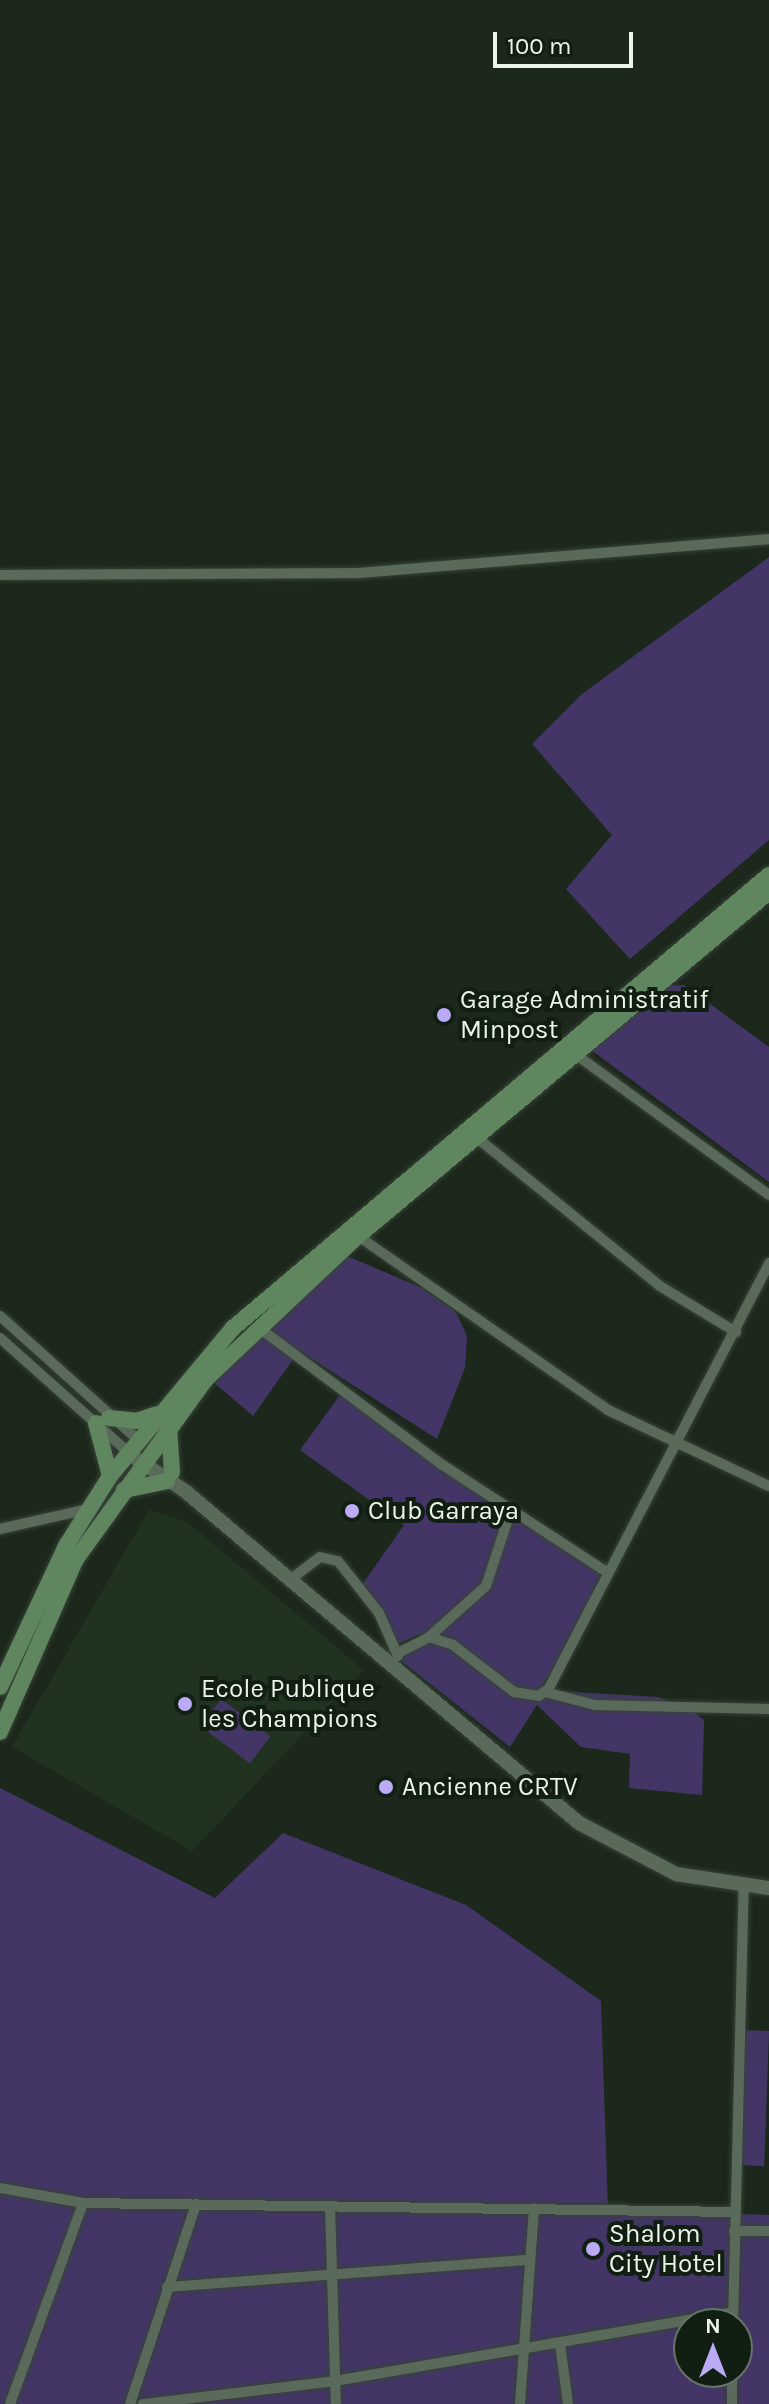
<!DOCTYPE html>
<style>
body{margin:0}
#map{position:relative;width:769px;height:2404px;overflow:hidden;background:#1b281b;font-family:Karla,sans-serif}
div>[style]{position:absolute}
.built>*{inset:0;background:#203220}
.green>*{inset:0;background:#433667;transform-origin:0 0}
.roads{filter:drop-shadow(0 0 2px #384338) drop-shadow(0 0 2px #384338)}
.street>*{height:10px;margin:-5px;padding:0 5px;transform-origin:5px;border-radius:5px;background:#5a6a5a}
.secondary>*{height:14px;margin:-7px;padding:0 7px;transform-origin:7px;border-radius:7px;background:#5a6a5a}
.primary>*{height:16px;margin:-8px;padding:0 8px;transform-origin:8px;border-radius:8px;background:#5f865f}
.dots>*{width:22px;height:22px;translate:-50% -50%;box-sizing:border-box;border:4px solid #111f12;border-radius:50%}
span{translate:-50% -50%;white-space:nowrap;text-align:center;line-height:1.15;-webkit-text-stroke:8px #111f12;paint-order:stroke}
.poi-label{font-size:26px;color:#ebf4eb}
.left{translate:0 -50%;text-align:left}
.north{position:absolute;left:673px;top:2308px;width:80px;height:80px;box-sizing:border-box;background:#111f12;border:2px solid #687469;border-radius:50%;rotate:0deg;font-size:22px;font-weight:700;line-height:32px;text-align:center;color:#ebf4eb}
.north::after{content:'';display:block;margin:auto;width:28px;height:36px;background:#bbaaf6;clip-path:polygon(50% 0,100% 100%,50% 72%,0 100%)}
.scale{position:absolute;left:493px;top:32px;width:140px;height:36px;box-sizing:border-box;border:4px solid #ebf4eb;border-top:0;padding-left:10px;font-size:24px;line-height:28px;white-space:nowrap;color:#ebf4eb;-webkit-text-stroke:6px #111f12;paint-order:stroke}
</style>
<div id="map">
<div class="built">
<div style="clip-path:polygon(149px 1510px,187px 1522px,364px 1670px,192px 1851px,12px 1747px)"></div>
</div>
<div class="green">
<div style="clip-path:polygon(769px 557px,769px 840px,630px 959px,566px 889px,612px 835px,532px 744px,582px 694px)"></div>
<div style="clip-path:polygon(684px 985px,769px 1047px,769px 1182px,583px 1044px,659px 986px)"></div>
<div style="clip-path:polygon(340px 1253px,422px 1288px,456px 1312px,467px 1336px,465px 1368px,437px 1439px,264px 1328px)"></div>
<div style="clip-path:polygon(259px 1331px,294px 1358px,253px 1416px,211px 1380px)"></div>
<div style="clip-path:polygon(343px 1391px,602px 1571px,568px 1649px,539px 1690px,658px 1697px,693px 1711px,704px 1720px,702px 1795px,629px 1788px,630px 1754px,581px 1747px,537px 1705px,510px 1747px,390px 1652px,388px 1642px,398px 1646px,418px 1640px,422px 1633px,397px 1644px,362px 1585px,404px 1525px,300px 1450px)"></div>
<div style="left:221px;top:1699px;width:62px;height:34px;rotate:37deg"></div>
<div style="clip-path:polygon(evenodd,0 1788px,215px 1898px,283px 1833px,466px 1905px,601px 2001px,608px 2210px,769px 2215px,769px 2404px,0 2404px,0 1788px,689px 2324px,737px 2324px,737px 2372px,689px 2372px,689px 2324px)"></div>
<div style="left:739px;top:2030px;width:30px;height:135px;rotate:2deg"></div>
</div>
<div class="roads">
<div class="street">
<div style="left:0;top:575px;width:358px;rotate:-0.3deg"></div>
<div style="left:358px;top:573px;width:412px;rotate:-4.7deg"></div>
<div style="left:575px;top:1054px;width:240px;rotate:36deg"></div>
<div style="left:476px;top:1137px;width:237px;rotate:39deg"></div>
<div style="left:660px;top:1286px;width:89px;rotate:31.2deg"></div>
<div style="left:358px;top:1236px;width:305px;rotate:34.8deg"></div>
<div style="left:608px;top:1410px;width:178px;rotate:25.3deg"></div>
<div style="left:0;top:1316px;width:186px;rotate:41.9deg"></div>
<div style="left:258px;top:1327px;width:229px;rotate:36.8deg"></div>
<div style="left:441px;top:1464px;width:199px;rotate:33.1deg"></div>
<div style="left:0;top:1338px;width:171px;rotate:41.7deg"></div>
<div style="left:0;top:1529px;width:90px;rotate:-12.8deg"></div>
<div style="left:291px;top:1579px;width:36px;rotate:-37deg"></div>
<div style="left:320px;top:1557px;width:18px;rotate:13deg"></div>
<div style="left:338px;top:1561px;width:66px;rotate:51.7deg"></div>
<div style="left:379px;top:1613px;width:47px;rotate:66.2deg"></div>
<div style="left:429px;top:1637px;width:76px;rotate:-41.8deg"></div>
<div style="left:486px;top:1586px;width:80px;rotate:-71.8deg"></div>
<div style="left:398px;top:1653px;width:35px;rotate:-27deg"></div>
<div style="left:429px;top:1637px;width:25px;rotate:18deg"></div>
<div style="left:453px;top:1645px;width:77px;rotate:37.6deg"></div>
<div style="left:514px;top:1692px;width:25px;rotate:9deg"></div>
<div style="left:539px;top:1696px;width:13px;rotate:-39deg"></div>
<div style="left:549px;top:1688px;width:479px;rotate:-62.6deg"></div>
<div style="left:545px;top:1692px;width:52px;rotate:14.6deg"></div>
<div style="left:595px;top:1705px;width:174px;rotate:1.3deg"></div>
<div style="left:0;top:2188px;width:84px;rotate:10.2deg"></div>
<div style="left:83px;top:2203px;width:651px;rotate:0.79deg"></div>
<div style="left:330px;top:2206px;width:198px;rotate:88.3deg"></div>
<div style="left:734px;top:2231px;width:35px"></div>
<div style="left:167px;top:2287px;width:364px;rotate:-4.3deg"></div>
<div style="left:733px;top:2324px;width:437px;rotate:-88.6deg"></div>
<div style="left:560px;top:2344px;width:61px;rotate:82.4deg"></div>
<div style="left:10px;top:2404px;width:214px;rotate:-70deg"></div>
<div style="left:130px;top:2404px;width:211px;rotate:-71.7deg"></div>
<div style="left:143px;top:2404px;width:193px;rotate:-6.8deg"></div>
<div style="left:335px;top:2381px;width:404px;rotate:-9.8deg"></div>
<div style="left:520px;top:2404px;width:196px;rotate:-85.9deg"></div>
<div style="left:732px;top:2404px;width:32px;rotate:-90deg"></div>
</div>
<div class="secondary">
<div style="left:135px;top:1458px;width:60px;rotate:33.4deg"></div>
<div style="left:185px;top:1491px;width:515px;rotate:40.12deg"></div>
<div style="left:579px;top:1823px;width:110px;rotate:27.7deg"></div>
<div style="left:676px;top:1874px;width:94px;rotate:8.6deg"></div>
</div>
<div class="primary">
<div style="left:109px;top:1418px;width:27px;rotate:6deg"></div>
<div style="left:136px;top:1421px;width:22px;rotate:-18deg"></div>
<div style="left:96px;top:1423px;width:55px;rotate:75.2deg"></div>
<div style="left:169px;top:1426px;width:46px;rotate:86.3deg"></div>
<div style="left:124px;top:1490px;width:44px;rotate:-11.8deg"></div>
<div style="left:0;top:1687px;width:156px;rotate:-64.9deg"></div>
<div style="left:66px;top:1546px;width:83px;rotate:-57.8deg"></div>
<div style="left:110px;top:1476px;width:192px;rotate:-50.3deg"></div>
<div style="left:233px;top:1328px;width:702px;rotate:-40.2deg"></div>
<div style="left:0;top:1732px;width:189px;rotate:-66.3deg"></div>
<div style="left:76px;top:1559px;width:222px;rotate:-54.2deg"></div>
<div style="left:206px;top:1379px;width:209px;rotate:-43.3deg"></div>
<div style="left:358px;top:1236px;width:536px;rotate:-39.93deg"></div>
</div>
</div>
<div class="dots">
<div style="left:444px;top:1015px;background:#bbaaf6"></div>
<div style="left:352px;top:1511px;background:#bbaaf6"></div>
<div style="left:185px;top:1704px;background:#bbaaf6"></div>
<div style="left:386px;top:1787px;background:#bbaaf6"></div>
<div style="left:593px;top:2249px;background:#bbaaf6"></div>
</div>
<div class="poi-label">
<span class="left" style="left:460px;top:1015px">Garage Administratif<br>Minpost</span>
<span class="left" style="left:368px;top:1511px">Club Garraya</span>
<span class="left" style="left:201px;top:1704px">Ecole Publique<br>les Champions</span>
<span class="left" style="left:402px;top:1787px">Ancienne CRTV</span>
<span class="left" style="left:609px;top:2249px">Shalom<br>City Hotel</span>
</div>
<div class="north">N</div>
<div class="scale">100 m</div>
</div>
